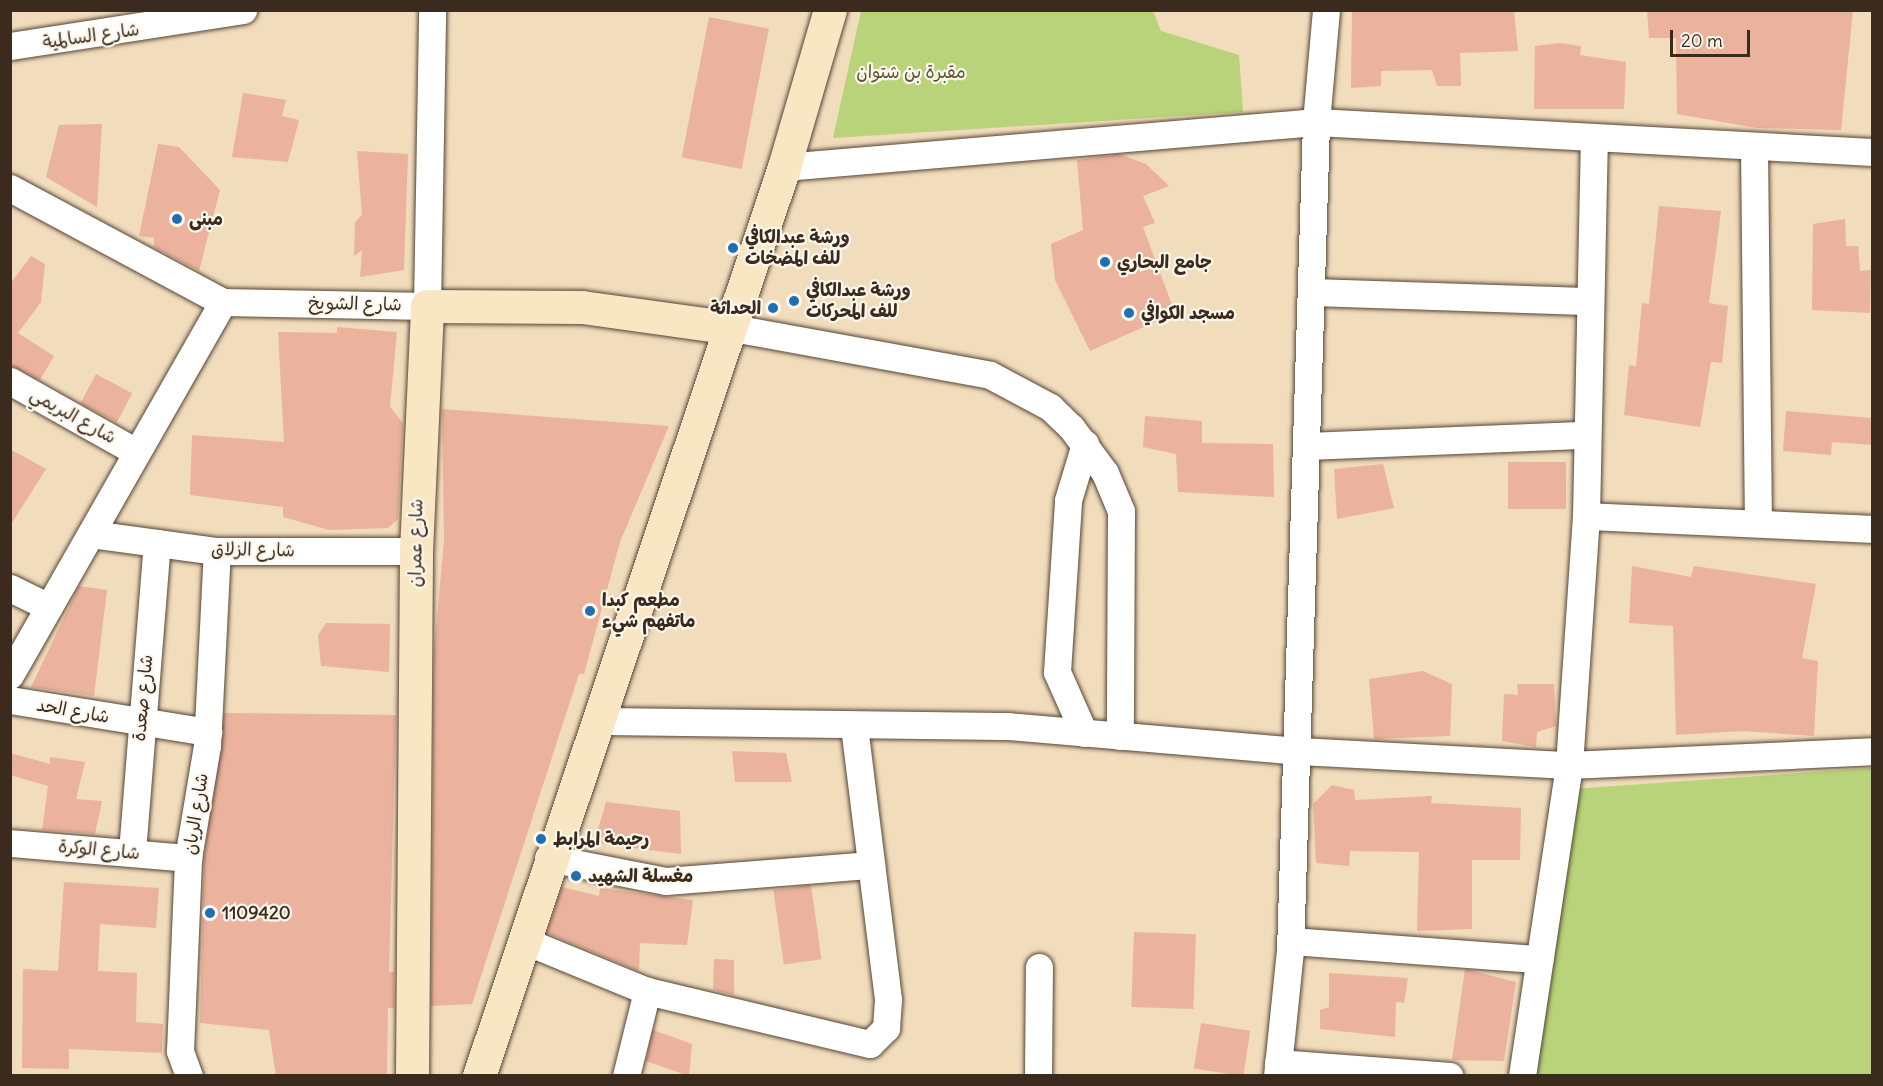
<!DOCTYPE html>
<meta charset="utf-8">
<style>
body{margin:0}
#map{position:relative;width:1883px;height:1086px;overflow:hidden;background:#f1dcbc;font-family:Delius,"Playpen Sans Arabic",sans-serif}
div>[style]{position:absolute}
.green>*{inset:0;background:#b8d379}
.building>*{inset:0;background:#ebb29d;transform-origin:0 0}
.roads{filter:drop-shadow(0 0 2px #564536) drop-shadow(0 0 2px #564536)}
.street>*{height:27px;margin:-13.5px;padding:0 13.5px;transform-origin:13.5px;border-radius:13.5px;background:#fff}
.secondary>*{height:33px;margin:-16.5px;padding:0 16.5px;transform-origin:16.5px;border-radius:16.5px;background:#f9e7c3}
.dots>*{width:16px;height:16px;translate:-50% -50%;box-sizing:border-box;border:3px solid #fbf7ec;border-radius:50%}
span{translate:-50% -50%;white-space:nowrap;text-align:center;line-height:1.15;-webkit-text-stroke:4.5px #fbf7ec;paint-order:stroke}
.street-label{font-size:18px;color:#3b2a1e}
.park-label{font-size:18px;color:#5a5435}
.poi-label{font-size:18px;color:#3b2a1e;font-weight:700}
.left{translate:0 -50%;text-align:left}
.right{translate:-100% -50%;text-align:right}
.frame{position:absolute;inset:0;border:12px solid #3b2a1e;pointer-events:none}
.scale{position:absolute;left:1670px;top:30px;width:80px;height:27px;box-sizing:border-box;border:3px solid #3b2a1e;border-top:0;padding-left:8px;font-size:18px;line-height:21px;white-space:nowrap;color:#3b2a1e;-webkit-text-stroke:4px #fbf7ec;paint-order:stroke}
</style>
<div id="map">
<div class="green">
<div style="clip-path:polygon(861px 11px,1153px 11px,1161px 31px,1239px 55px,1243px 112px,833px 138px)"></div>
<div style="clip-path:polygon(1872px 768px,1872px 1075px,1537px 1076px,1571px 789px)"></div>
</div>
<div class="building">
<div style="clip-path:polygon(1352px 10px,1514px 10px,1518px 51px,1460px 53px,1461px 86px,1437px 86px,1432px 70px,1381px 71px,1381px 86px,1351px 88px)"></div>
<div style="clip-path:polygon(1647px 10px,1853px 10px,1841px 130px,1757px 128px,1677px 114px,1676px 38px,1649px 38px)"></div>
<div style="left:709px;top:17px;width:61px;height:143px;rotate:11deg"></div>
<div style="clip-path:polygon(1560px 43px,1581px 46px,1580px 55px,1626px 62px,1624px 109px,1534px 109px,1535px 46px)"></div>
<div style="clip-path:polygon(243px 93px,286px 100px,282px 116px,299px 120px,288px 162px,232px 157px)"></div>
<div style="clip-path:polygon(102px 124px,97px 207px,46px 177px,59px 125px)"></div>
<div style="clip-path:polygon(158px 144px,179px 147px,220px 190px,199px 271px,154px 247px,154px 238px,139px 236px)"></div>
<div style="clip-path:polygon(357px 151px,408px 154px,404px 270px,360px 277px,362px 250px,354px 256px,355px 222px,362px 215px)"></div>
<div style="clip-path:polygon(1119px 154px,1146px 164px,1169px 186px,1143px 196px,1155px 223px,1143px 227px,1175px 313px,1090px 351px,1055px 280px,1051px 244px,1083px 230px,1077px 160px)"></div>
<div style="clip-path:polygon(1659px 206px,1721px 211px,1709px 303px,1728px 306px,1722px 363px,1711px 362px,1700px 427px,1624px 415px,1629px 365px,1636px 366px,1642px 303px,1649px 304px)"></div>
<div style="clip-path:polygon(1845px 219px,1846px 246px,1858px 246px,1860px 271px,1871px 270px,1870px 313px,1812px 310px,1813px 224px)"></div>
<div style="clip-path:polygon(31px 256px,45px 264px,41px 302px,18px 333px,54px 356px,40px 380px,10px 365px,10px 284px)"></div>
<div style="clip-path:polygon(337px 327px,397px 332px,390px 407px,403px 423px,398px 519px,388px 528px,329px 530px,283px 517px,283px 507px,190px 495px,192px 435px,284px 442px,278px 332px,337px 333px)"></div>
<div style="left:96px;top:374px;width:41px;height:33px;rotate:28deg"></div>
<div style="clip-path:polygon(442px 409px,669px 426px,620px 542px,584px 674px,579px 674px,472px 1004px,431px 1006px,434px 652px,444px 540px)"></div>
<div style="clip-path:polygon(1786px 411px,1872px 418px,1872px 445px,1832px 442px,1831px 455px,1783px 451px)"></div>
<div style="clip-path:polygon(1145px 416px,1202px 421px,1202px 443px,1273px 444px,1274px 497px,1178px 492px,1176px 454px,1143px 447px)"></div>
<div style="clip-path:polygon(10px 449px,46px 469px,10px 526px)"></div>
<div style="left:1508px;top:462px;width:58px;height:47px"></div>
<div style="clip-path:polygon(1383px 464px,1394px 508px,1337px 519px,1334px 469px)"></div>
<div style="clip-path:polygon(1632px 566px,1691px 577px,1694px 566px,1816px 584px,1802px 658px,1818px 661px,1814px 736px,1743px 731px,1676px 735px,1673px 626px,1629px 623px)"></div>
<div style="clip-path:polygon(79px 586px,107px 590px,94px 696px,31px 687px)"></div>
<div style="clip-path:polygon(326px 623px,390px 624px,389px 672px,321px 666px,318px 635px)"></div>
<div style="clip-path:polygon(1423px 671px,1452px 684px,1450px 736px,1374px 739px,1369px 679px)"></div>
<div style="clip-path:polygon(1517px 684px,1554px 684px,1556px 726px,1537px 732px,1536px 747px,1502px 741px,1504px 694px,1518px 695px)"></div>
<div style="clip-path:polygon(224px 713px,396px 715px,389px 972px,394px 972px,394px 1008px,388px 1008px,387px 1076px,276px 1076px,269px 1030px,200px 1023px,204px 860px)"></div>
<div style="clip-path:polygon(732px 751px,786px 753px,792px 782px,735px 782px)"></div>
<div style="clip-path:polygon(10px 753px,50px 764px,50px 757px,85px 762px,76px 799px,102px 801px,95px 834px,42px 830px,48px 786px,10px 775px)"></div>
<div style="clip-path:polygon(1332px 785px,1354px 790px,1355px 800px,1432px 796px,1431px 803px,1521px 808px,1520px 860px,1472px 860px,1472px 929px,1417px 931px,1419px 852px,1350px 851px,1349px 866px,1316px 863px,1313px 804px)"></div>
<div style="clip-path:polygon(606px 802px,680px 811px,681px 854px,594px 843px)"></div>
<div style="clip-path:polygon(64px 882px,159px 888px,156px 928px,100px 924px,98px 971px,137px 973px,136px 1022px,163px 1024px,162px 1053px,69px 1049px,69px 1069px,22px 1068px,23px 969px,58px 971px)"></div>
<div style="left:811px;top:885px;width:75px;height:38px;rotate:82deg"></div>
<div style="clip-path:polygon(562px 887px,599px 896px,600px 888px,693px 900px,687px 945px,640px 943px,639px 971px,547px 933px)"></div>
<div style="left:1134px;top:932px;width:62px;height:75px;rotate:2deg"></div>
<div style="clip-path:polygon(714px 959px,734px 960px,734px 995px,713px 990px)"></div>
<div style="clip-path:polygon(1465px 969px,1516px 982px,1504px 1061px,1452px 1060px)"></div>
<div style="clip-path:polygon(1329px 973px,1408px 978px,1404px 1003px,1396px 1002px,1395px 1037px,1320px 1029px,1320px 1010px,1329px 1007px)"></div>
<div style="left:1201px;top:1023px;width:50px;height:46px;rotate:9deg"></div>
<div style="clip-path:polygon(653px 1030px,692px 1044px,689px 1076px,646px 1061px)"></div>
</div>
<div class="roads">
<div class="street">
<div style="left:10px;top:46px;width:236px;rotate:-8.8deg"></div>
<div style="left:1754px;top:147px;width:376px;rotate:89.4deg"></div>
<div style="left:784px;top:167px;width:534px;rotate:-4.83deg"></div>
<div style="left:1316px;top:122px;width:557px;rotate:3.09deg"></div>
<div style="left:10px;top:188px;width:242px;rotate:28.2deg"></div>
<div style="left:223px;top:302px;width:204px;rotate:1.1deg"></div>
<div style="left:427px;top:306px;width:296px;rotate:-89deg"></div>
<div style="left:1311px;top:292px;width:276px;rotate:1.9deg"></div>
<div style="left:727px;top:327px;width:267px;rotate:10.3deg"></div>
<div style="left:990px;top:375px;width:68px;rotate:28.1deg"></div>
<div style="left:1050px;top:407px;width:29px;rotate:44deg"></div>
<div style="left:1071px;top:427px;width:57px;rotate:53.5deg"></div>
<div style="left:1105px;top:473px;width:41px;rotate:67.2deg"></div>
<div style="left:1121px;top:511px;width:225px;rotate:90.3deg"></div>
<div style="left:10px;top:381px;width:142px;rotate:29.4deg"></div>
<div style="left:1308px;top:446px;width:277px;rotate:-2.3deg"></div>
<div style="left:1586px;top:516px;width:286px;rotate:2.6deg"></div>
<div style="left:91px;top:534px;width:127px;rotate:7.7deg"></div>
<div style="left:217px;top:551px;width:199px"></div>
<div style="left:10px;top:588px;width:43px;rotate:26deg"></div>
<div style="left:10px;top:675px;width:430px;rotate:-60.3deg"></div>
<div style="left:10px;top:700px;width:201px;rotate:9.2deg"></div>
<div style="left:597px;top:721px;width:411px;rotate:0.7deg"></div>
<div style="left:1008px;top:726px;width:292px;rotate:4.9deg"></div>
<div style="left:1299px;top:751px;width:270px;rotate:3deg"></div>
<div style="left:1569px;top:765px;width:303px;rotate:-2.6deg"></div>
<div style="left:1084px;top:733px;width:67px;rotate:-113.9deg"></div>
<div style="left:1057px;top:672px;width:172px;rotate:-86.3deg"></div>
<div style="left:1068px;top:500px;width:59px;rotate:-73.1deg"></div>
<div style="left:10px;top:843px;width:179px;rotate:4.8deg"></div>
<div style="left:132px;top:852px;width:310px;rotate:-85.4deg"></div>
<div style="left:548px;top:858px;width:120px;rotate:11deg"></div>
<div style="left:666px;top:881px;width:206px;rotate:-4.5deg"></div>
<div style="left:525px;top:941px;width:132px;rotate:22.3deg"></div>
<div style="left:647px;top:991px;width:229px;rotate:13.4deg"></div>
<div style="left:870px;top:1044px;width:23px;rotate:-45deg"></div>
<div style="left:886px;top:1028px;width:29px;rotate:-86deg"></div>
<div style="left:888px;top:999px;width:276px;rotate:-97.1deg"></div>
<div style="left:1291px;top:941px;width:249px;rotate:4.2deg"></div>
<div style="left:1278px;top:1063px;width:172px;rotate:4.3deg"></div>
<div style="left:189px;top:1076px;width:27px;rotate:-110deg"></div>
<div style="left:180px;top:1051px;width:193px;rotate:-87.6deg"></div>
<div style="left:188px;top:858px;width:114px;rotate:-80.4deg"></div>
<div style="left:207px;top:746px;width:195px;rotate:-87.1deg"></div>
<div style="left:626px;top:1076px;width:88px;rotate:-76.1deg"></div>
<div style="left:1038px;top:1076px;width:109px;rotate:-89.5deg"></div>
<div style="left:1277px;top:1076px;width:126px;rotate:-84.1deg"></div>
<div style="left:1290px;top:951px;width:829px;rotate:-88.2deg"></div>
<div style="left:1316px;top:122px;width:112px;rotate:-84.9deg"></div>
<div style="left:1522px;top:1076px;width:315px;rotate:-81.4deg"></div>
<div style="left:1569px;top:765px;width:250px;rotate:-86.1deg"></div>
<div style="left:1586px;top:516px;width:378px;rotate:-88.8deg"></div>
</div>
<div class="secondary">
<div style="left:412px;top:1076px;width:525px;rotate:-89.56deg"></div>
<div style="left:416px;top:551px;width:245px;rotate:-87.4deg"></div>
<div style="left:427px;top:306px;width:155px;rotate:0.4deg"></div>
<div style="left:582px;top:307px;width:146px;rotate:7.9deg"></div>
<div style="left:479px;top:1076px;width:959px;rotate:-71.45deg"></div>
<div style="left:784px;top:167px;width:164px;rotate:-73.7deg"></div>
</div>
</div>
<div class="dots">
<div style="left:177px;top:219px;background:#1f6fb2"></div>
<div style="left:733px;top:248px;background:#1f6fb2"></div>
<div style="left:1105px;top:262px;background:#1f6fb2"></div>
<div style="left:794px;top:301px;background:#1f6fb2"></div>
<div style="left:773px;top:308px;background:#1f6fb2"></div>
<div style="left:1129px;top:313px;background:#1f6fb2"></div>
<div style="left:590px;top:611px;background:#1f6fb2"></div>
<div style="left:541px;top:839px;background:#1f6fb2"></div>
<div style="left:576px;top:876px;background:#1f6fb2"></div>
<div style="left:210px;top:913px;background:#1f6fb2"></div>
</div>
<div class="street-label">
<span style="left:91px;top:36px;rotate:-8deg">شارع السالمية</span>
<span style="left:355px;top:304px;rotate:1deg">شارع الشويخ</span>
<span style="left:73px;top:416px;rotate:29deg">شارع البريمي</span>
<span style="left:416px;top:543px;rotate:-89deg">شارع عمران</span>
<span style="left:253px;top:550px;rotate:1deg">شارع الزلاق</span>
<span style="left:143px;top:698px;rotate:-85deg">شارع صعدة</span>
<span style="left:73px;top:711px;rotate:10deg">شارع الحد</span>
<span style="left:196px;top:814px;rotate:-81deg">شارع الريان</span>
<span style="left:99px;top:850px;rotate:5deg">شارع الوكرة</span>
</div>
<div class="park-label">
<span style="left:911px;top:72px">مقبرة بن شتوان</span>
</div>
<div class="poi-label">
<span class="left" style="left:189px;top:219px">مبنى</span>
<span class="left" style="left:745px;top:248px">ورشة عبدالكافي<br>للف المضخات</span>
<span class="left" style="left:1117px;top:262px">جامع البحاري</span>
<span class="left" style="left:806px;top:301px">ورشة عبدالكافي<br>للف المحركات</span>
<span class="right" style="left:761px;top:308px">الحداثة</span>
<span class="left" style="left:1141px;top:313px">مسجد الكوافي</span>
<span class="left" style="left:602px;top:611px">مطعم كبدا<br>ماتفهم شيء</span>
<span class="left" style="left:553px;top:839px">رحيمة المرابط</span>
<span class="left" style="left:588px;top:876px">مغسلة الشهيد</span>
<span class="left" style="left:222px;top:913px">1109420</span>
</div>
<div class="frame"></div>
<div class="scale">20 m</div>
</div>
